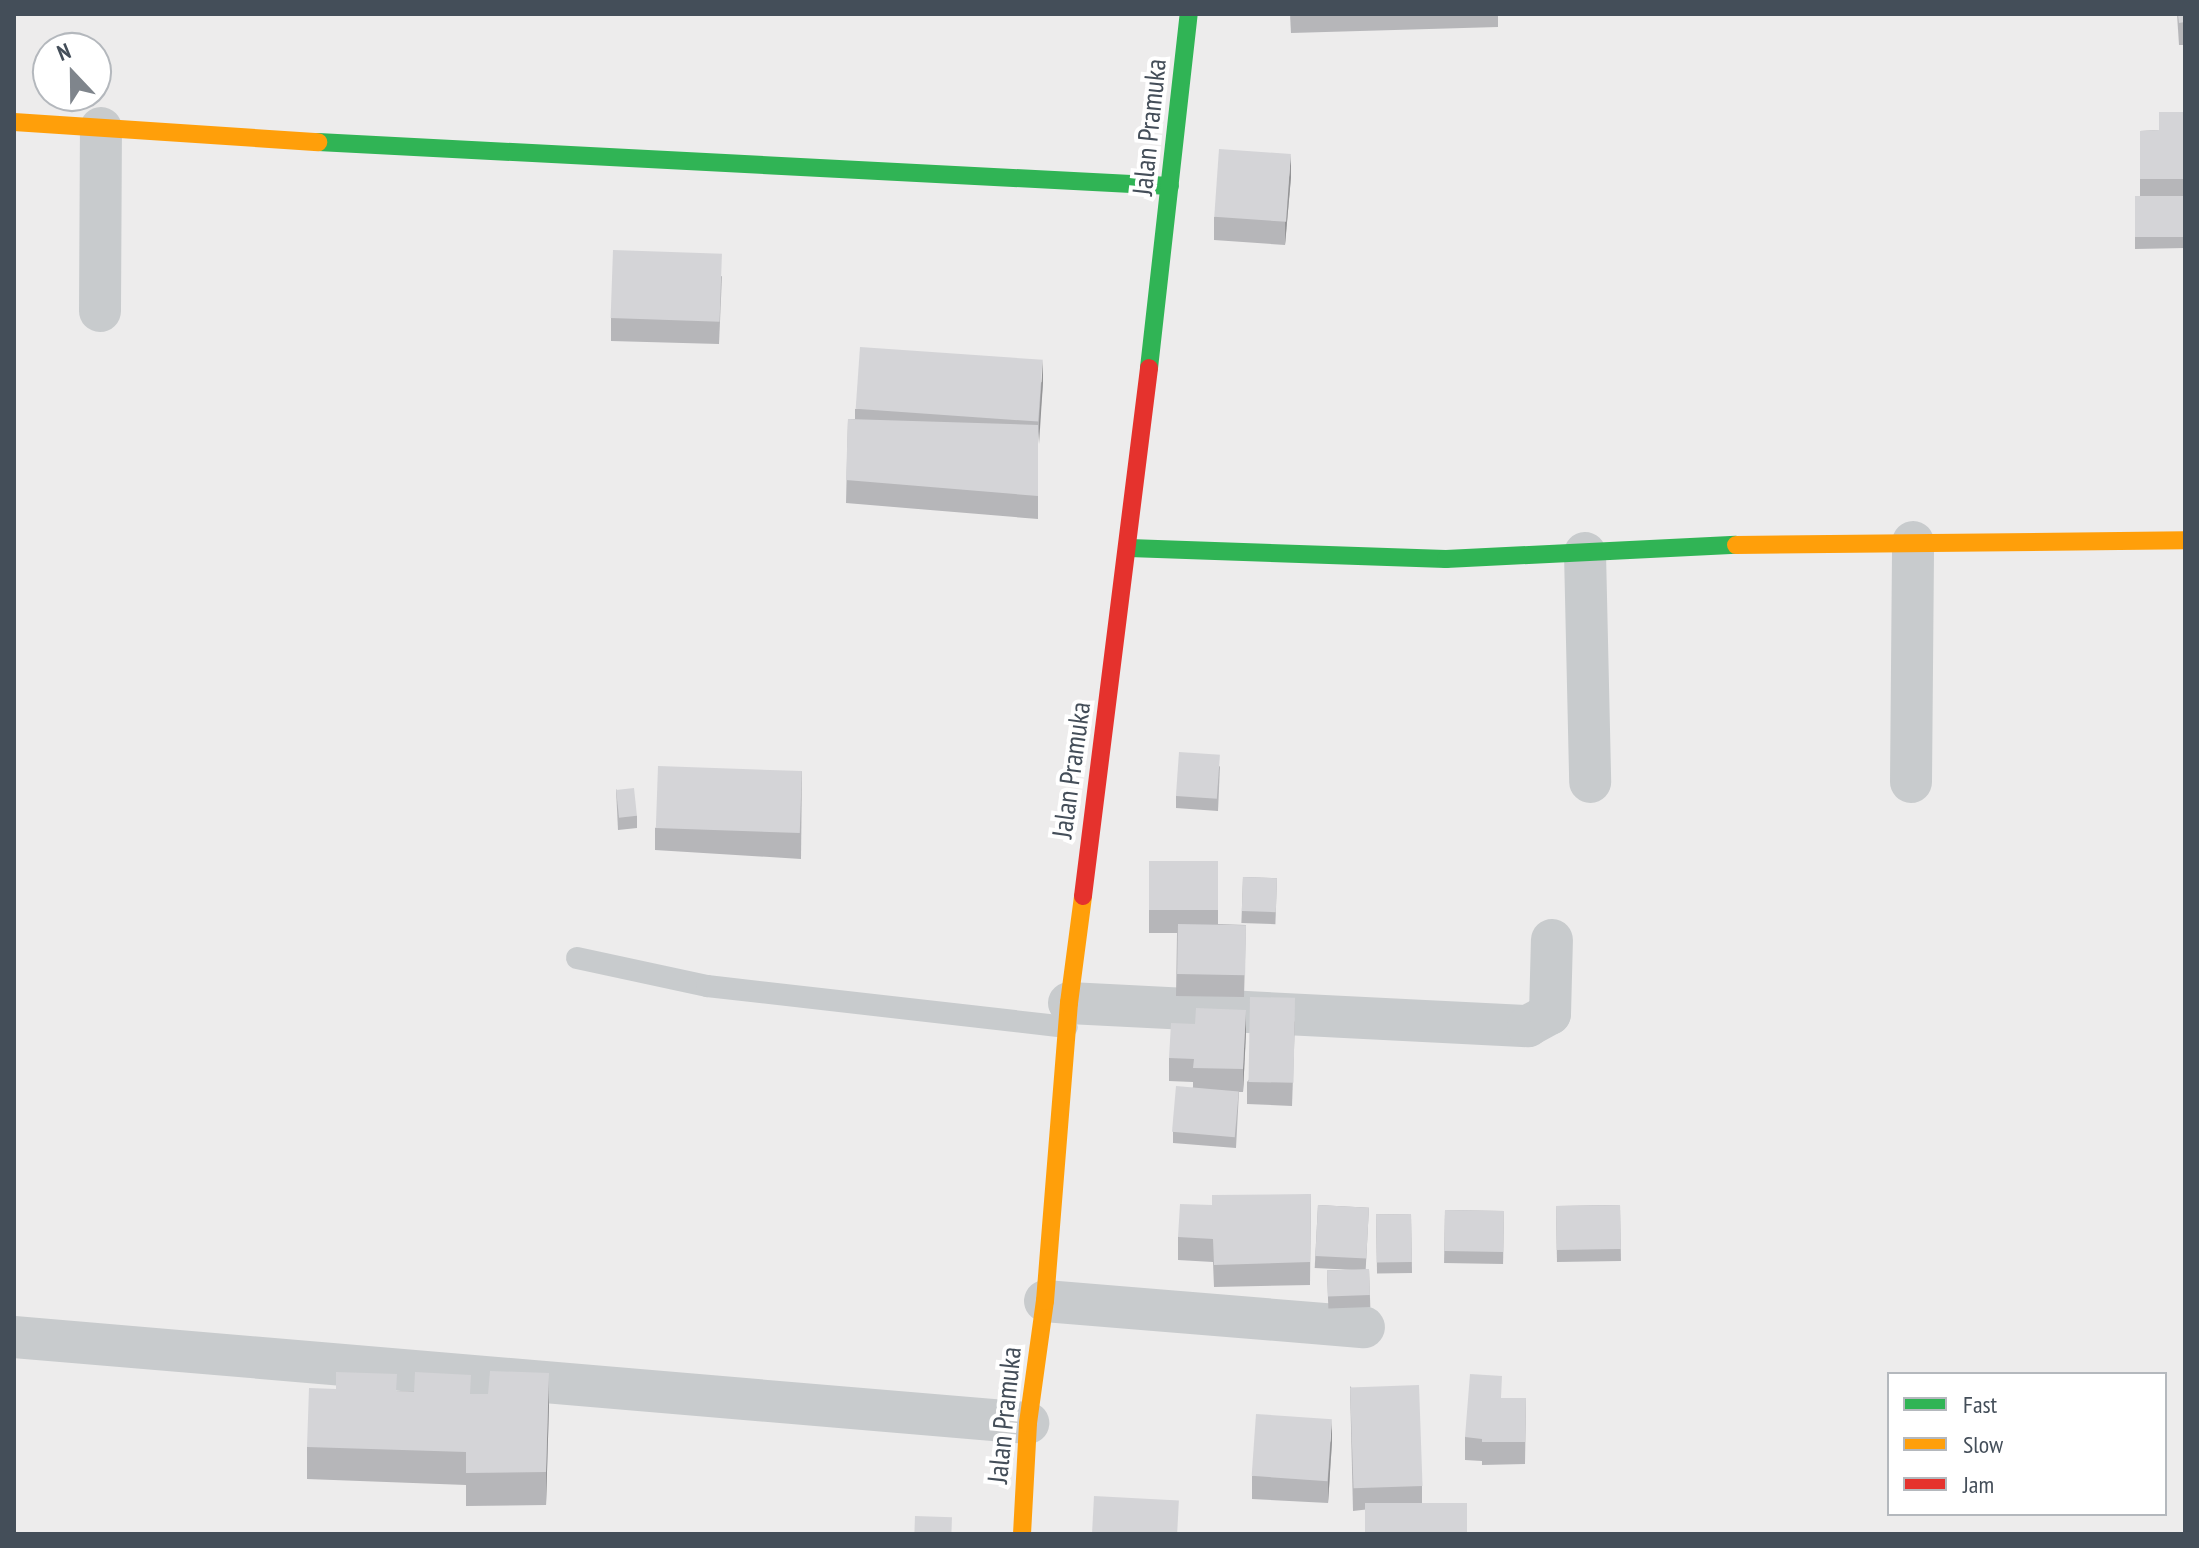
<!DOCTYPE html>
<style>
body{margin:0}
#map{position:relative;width:2199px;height:1548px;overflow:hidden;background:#edecec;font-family:"PT Sans Narrow",sans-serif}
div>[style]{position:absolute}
.lane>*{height:22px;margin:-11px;padding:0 11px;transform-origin:11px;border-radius:11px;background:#c8cbcd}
.street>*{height:42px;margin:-21px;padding:0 21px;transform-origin:21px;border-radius:21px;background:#c8cbcd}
.fast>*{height:18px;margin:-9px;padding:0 9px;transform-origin:9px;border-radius:9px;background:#30b455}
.slow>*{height:18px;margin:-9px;padding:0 9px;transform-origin:9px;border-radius:9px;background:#ff9f0a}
.jam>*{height:18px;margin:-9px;padding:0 9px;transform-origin:9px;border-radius:9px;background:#e5322d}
.wall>*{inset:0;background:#b6b6b9;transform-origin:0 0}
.shaded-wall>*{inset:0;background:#949496}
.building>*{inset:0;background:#d4d4d7;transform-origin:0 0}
span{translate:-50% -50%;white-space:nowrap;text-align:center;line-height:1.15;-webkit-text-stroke:8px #fff;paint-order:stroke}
.street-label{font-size:28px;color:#444e59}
.frame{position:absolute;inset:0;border:16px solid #444e59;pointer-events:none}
.legend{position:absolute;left:1887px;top:1372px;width:280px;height:144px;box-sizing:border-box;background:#fff;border:2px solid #b4b8bd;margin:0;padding:10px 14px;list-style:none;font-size:24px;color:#444e59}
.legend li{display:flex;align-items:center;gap:16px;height:40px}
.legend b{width:40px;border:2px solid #b4b8bd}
.north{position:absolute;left:32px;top:32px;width:80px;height:80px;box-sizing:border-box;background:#fff;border:2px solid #b4b8bd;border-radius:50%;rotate:338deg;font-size:22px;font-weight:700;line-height:32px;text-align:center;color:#444e59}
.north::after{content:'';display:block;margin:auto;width:28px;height:36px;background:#7f858c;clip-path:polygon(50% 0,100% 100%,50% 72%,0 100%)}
</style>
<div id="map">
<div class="lane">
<div style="left:577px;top:958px;width:133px;rotate:12.2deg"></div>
<div style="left:707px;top:986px;width:362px;rotate:6.5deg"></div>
</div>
<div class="street">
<div style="left:100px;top:311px;width:183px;rotate:-89.7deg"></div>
<div style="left:1585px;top:553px;width:229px;rotate:88.7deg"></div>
<div style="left:1911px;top:782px;width:240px;rotate:-89.5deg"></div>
<div style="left:1069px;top:1003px;width:460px;rotate:2.9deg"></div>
<div style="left:1528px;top:1026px;width:25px;rotate:-29deg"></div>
<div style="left:1550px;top:1014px;width:74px;rotate:-88.5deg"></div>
<div style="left:1045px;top:1301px;width:320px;rotate:4.7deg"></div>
<div style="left:14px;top:1337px;width:1018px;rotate:4.85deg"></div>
</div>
<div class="fast">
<div style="left:318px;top:142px;width:853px;rotate:2.96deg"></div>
<div style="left:1149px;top:368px;width:356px;rotate:-83.6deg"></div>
<div style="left:1129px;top:548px;width:317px;rotate:2deg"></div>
<div style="left:1446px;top:559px;width:290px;rotate:-2.8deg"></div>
</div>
<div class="slow">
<div style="left:14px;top:122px;width:305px;rotate:3.8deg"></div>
<div style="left:1736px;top:545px;width:449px;rotate:-0.6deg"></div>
<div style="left:1022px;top:1534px;width:111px;rotate:-86.9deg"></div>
<div style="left:1028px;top:1423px;width:123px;rotate:-82.1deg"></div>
<div style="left:1045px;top:1301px;width:299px;rotate:-85.4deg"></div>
<div style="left:1069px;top:1003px;width:108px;rotate:-82.5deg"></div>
</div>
<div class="jam">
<div style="left:1083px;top:896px;width:532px;rotate:-82.87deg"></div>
</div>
<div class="wall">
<div style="clip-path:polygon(1290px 14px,1498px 14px,1498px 27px,1291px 33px)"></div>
<div style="clip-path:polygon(2177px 14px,2185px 14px,2185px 45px,2179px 45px)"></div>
<div style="clip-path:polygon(2185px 112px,2185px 248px,2135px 249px,2135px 196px,2140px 196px,2140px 131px,2159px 130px)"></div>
<div style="clip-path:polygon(1291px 177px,1285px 245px,1214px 240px,1214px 217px)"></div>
<div style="clip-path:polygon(722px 276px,719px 344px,611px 341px,611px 318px)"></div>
<div style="clip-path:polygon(1043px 382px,1038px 444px,1038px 519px,846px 503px,848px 419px,855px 419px,855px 409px)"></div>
<div style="clip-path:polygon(1220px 766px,1218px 811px,1176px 808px,1176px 796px)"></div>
<div style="clip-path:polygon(802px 771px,801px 859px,655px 850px,655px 828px)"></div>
<div style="clip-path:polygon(616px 789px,637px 816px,637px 828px,618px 830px)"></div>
<div style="clip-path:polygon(1218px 861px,1218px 924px,1246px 925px,1244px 997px,1176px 996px,1177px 933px,1149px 933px,1149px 862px)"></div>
<div style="left:1243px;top:877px;width:34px;height:46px;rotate:2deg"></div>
<div style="clip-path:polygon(1295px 1021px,1292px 1106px,1247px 1104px,1247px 1082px)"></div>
<div style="clip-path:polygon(1246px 1033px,1243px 1092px,1239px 1092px,1236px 1148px,1173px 1143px,1173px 1132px,1193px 1087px,1193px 1082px,1169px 1081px,1169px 1058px)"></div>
<div style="clip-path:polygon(1311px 1194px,1310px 1285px,1214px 1287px,1213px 1262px,1178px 1260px,1178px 1237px,1212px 1205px)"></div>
<div style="left:1318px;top:1205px;width:51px;height:63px;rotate:3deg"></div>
<div style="left:1620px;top:1205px;width:56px;height:64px;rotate:89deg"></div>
<div style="left:1445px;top:1210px;width:59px;height:53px;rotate:1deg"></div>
<div style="left:1411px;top:1214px;width:59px;height:35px;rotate:89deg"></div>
<div style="left:1369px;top:1269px;width:38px;height:42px;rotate:88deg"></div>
<div style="clip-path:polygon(1350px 1386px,1422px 1486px,1422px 1503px,1353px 1511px)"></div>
<div style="clip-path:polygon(397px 1391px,471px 1394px,549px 1406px,546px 1505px,466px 1506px,466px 1485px,307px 1479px,307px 1447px)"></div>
<div style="clip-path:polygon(1502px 1398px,1526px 1398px,1525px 1464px,1482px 1465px,1482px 1461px,1465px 1460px,1465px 1437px)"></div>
<div style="clip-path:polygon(1332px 1441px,1328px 1503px,1252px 1499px,1252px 1476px)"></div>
</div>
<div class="shaded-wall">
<div style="clip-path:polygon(1291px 154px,1291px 177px,1285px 245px,1285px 223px)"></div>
<div style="clip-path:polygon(1043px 359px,1043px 382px,1039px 444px,1039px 422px)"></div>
<div style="clip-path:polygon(1246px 1010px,1246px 1033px,1243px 1092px,1243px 1069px)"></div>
<div style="clip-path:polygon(549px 1373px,549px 1406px,546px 1505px,546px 1472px)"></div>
<div style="clip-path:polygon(1332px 1419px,1332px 1441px,1328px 1503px,1328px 1480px)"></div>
</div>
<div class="building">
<div style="clip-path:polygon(2178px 14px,2185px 14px,2185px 22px,2179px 23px)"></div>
<div style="clip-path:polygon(2159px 112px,2185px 112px,2185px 179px,2140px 179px,2140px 131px,2159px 130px)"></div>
<div style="left:1219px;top:149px;width:72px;height:68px;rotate:4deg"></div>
<div style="left:2135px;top:196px;width:50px;height:41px"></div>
<div style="left:613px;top:250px;width:109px;height:68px;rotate:2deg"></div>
<div style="left:860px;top:347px;width:183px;height:62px;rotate:4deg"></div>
<div style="clip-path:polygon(848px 419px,1038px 425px,1038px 496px,846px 480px)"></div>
<div style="left:1179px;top:752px;width:41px;height:44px;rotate:4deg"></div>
<div style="left:658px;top:766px;width:144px;height:62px;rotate:2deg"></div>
<div style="left:634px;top:788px;width:28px;height:18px;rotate:84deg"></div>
<div style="left:1218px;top:861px;width:49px;height:69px;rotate:90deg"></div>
<div style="left:1243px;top:877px;width:34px;height:34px;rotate:2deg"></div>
<div style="left:1178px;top:924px;width:68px;height:50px;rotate:1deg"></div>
<div style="left:1250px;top:997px;width:45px;height:85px;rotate:1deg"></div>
<div style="clip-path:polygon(1196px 1008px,1246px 1010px,1243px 1069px,1193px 1068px,1194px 1059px,1169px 1058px,1171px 1023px,1195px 1024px)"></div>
<div style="left:1176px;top:1086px;width:63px;height:46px;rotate:5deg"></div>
<div style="clip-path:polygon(1311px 1194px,1310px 1262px,1214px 1265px,1213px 1239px,1178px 1237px,1180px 1204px,1212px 1205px,1212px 1195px)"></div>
<div style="left:1318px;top:1205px;width:51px;height:51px;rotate:3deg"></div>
<div style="left:1620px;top:1205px;width:44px;height:64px;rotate:89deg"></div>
<div style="left:1445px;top:1210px;width:59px;height:41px;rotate:1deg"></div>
<div style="left:1411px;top:1214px;width:48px;height:35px;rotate:89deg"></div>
<div style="left:1369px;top:1269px;width:26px;height:42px;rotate:88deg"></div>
<div style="clip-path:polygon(490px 1371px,549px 1373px,546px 1472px,466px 1473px,466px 1452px,307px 1447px,309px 1388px,336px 1389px,336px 1372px,397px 1374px,396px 1391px,414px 1392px,415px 1372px,471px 1375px,470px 1394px,488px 1394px)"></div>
<div style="clip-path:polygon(1470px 1374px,1502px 1376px,1501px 1398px,1526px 1398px,1525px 1442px,1482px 1442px,1482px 1439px,1465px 1437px)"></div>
<div style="left:1419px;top:1385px;width:101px;height:69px;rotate:88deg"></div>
<div style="left:1256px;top:1414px;width:76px;height:62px;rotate:4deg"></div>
<div style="left:1094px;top:1496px;width:85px;height:38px;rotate:3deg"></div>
<div style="left:1365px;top:1503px;width:102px;height:31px"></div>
<div style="left:915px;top:1516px;width:37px;height:18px;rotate:2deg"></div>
</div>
<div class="street-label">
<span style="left:1149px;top:127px;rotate:-84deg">Jalan Pramuka</span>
<span style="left:1071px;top:770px;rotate:-82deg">Jalan Pramuka</span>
<span style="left:1004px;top:1415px;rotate:-84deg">Jalan Pramuka</span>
</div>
<div class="frame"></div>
<ul class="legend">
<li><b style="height:10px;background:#30b455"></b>Fast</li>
<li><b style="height:10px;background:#ff9f0a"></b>Slow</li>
<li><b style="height:10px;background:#e5322d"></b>Jam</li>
</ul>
<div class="north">N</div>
</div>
